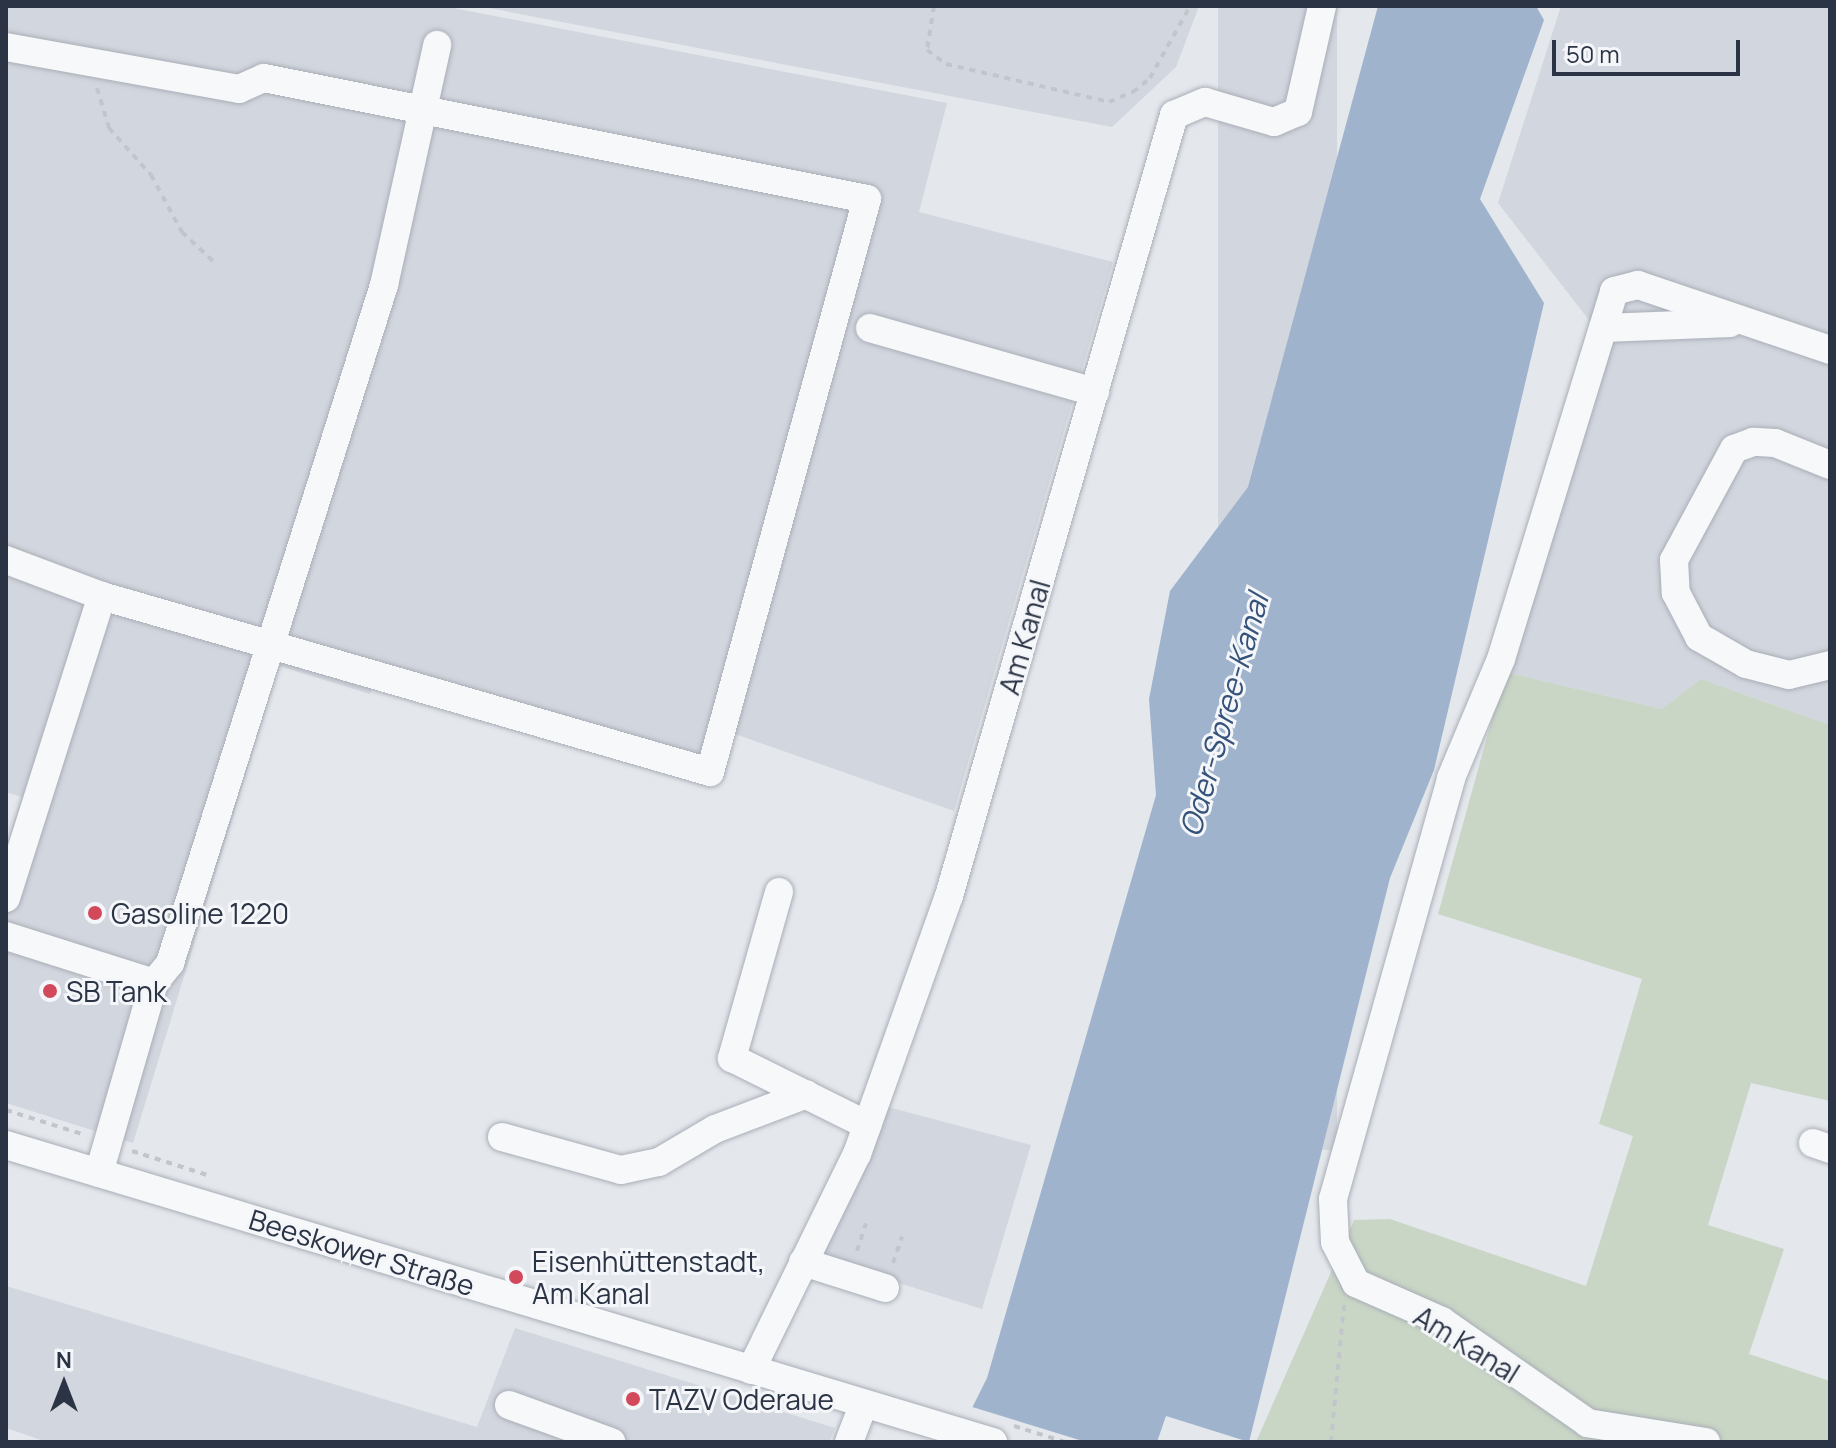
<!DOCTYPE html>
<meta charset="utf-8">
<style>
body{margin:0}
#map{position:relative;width:1836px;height:1448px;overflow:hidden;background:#e4e7ec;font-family:Manrope,sans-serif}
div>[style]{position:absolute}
.built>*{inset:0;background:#d2d6de;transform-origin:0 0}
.green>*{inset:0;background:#c9d6c5}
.water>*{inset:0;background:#9fb4cc}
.pier>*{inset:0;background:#e4e7ec}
.path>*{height:4px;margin-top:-2px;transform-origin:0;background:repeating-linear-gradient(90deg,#c2c5cb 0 6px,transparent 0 12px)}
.roads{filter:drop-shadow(0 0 2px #a9aeb7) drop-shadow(0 0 2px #a9aeb7)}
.minor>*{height:28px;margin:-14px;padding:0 14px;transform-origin:14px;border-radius:14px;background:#f7f8fa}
.dots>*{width:22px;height:22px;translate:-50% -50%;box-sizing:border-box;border:4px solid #f4f6f9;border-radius:50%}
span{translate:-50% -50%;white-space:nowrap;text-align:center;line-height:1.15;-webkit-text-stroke:6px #f4f6f9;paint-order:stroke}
.street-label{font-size:28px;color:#2b3445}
.poi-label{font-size:28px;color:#2b3445}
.left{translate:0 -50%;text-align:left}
.water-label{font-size:30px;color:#34527a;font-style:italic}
.frame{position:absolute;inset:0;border:8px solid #2b3445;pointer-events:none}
.north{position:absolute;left:24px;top:1344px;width:80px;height:80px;-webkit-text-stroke:6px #f4f6f9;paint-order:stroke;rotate:0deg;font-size:22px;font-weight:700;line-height:32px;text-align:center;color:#2b3445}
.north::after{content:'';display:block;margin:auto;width:28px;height:36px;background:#2b3445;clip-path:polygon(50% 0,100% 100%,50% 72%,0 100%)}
.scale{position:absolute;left:1552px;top:40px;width:188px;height:36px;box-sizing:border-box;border:4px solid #2b3445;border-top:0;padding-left:10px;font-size:24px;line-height:28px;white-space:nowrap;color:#2b3445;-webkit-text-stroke:6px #f4f6f9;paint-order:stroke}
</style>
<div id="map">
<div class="built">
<div style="clip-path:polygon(6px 6px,443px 6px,947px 103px,919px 212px,1113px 262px,954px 811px,732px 733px,716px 786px,375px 682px,370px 694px,279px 666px,133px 1143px,6px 1103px,6px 848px,22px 797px,6px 792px)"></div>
<div style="clip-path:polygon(478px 6px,1199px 6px,1176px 67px,1112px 127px)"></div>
<div style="left:1218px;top:6px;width:119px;height:1144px"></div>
<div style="clip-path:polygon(1561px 6px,1830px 6px,1830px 725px,1701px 679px,1662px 709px,1505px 672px,1610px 347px,1498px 203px)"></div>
<div style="clip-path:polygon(888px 1107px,1031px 1145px,982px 1309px,819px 1258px)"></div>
<div style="clip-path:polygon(6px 1286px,477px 1427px,515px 1328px,835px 1428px,829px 1442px,47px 1442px,6px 1428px)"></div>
</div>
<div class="green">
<div style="clip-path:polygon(1505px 672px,1662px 709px,1701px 679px,1830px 725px,1830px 1101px,1751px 1083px,1708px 1225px,1784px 1249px,1749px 1354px,1830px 1381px,1830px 1442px,1256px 1442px,1354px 1220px,1390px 1219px,1586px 1286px,1633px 1136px,1599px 1124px,1642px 979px,1438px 914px)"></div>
</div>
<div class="water">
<div style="clip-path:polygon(1378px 6px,1536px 6px,1544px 20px,1480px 199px,1544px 303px,1434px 770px,1390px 878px,1249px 1442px,1166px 1416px,1157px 1442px,955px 1442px,987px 1378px,1156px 795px,1149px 699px,1170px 591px,1248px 487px)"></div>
</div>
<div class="pier">
<div style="clip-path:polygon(969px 1406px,1086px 1442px,951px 1442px)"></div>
</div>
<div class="path">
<div style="left:934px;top:6px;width:45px;rotate:99deg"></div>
<div style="left:927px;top:50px;width:24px;rotate:36deg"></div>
<div style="left:946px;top:64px;width:167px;rotate:13.1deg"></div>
<div style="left:1109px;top:102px;width:26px;rotate:-23deg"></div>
<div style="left:1133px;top:92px;width:22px;rotate:-39deg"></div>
<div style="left:1150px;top:78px;width:82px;rotate:-60.9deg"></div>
<div style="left:97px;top:88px;width:42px;rotate:73.3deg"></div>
<div style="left:109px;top:128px;width:63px;rotate:48.2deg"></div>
<div style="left:151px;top:175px;width:65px;rotate:61.5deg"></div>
<div style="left:182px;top:232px;width:48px;rotate:43.3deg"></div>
<div style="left:6px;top:1110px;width:80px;rotate:17.5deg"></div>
<div style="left:132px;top:1151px;width:79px;rotate:17.7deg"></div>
<div style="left:857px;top:1251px;width:29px;rotate:-72deg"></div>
<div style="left:893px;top:1263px;width:28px;rotate:-71deg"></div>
<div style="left:1014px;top:1426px;width:53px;rotate:17.4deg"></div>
<div style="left:1331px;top:1442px;width:138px;rotate:-84.6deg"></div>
</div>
<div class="roads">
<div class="minor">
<div style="left:6px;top:47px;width:237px;rotate:10.2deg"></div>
<div style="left:239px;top:89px;width:27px;rotate:-24deg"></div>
<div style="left:264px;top:78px;width:615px;rotate:11.35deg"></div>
<div style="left:867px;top:199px;width:594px;rotate:105.32deg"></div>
<div style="left:710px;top:772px;width:633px;rotate:-163.86deg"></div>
<div style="left:102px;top:596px;width:103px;rotate:-159.4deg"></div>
<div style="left:870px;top:328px;width:234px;rotate:15.9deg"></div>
<div style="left:1605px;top:328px;width:125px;rotate:-2.3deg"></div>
<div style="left:1830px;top:465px;width:59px;rotate:-158.2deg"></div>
<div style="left:1775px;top:443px;width:22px;rotate:-177deg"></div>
<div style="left:1753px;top:442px;width:20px;rotate:160deg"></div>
<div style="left:1734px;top:449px;width:126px;rotate:118.4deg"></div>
<div style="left:1674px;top:560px;width:33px;rotate:87deg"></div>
<div style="left:1676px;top:593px;width:50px;rotate:62.4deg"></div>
<div style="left:1699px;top:637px;width:54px;rotate:29.9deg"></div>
<div style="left:1746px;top:664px;width:44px;rotate:14.3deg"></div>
<div style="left:1789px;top:675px;width:42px;rotate:-13.7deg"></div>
<div style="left:779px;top:892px;width:173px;rotate:105.8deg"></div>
<div style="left:732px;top:1058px;width:151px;rotate:26.4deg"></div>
<div style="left:6px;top:898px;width:317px;rotate:-72.4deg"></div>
<div style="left:6px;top:936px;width:155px;rotate:17.6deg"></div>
<div style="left:502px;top:1137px;width:123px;rotate:15.5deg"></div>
<div style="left:621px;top:1170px;width:39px;rotate:-12deg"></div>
<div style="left:659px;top:1162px;width:65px;rotate:-30.5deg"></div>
<div style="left:715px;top:1129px;width:98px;rotate:-20.8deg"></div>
<div style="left:1813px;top:1143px;width:18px;rotate:19deg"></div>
<div style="left:6px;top:1145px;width:1031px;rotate:16.75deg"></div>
<div style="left:99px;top:1173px;width:198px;rotate:-73.9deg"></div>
<div style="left:154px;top:983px;width:26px;rotate:-51deg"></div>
<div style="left:170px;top:963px;width:711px;rotate:-72.48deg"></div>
<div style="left:384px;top:285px;width:246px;rotate:-77.5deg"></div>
<div style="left:803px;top:1262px;width:86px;rotate:17.6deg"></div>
<div style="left:751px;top:1370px;width:241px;rotate:-63.9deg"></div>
<div style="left:857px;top:1154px;width:274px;rotate:-70.4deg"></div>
<div style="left:949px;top:896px;width:813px;rotate:-73.93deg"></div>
<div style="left:1174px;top:115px;width:34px;rotate:-23deg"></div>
<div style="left:1205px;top:102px;width:72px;rotate:16.2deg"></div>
<div style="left:1274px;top:122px;width:26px;rotate:-23deg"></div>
<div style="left:1298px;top:112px;width:109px;rotate:-77.2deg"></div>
<div style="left:509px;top:1405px;width:109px;rotate:19.9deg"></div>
<div style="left:849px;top:1442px;width:40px;rotate:-69deg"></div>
<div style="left:1706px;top:1442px;width:120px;rotate:-170.9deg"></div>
<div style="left:1588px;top:1423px;width:178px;rotate:-145.1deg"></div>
<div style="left:1442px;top:1321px;width:94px;rotate:-156.2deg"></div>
<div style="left:1356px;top:1283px;width:46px;rotate:-117.1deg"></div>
<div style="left:1335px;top:1242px;width:43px;rotate:-92.7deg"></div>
<div style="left:1333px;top:1199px;width:437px;rotate:-74.3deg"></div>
<div style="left:1451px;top:778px;width:129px;rotate:-67.2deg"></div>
<div style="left:1501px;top:659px;width:385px;rotate:-72.9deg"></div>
<div style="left:1614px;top:291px;width:25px;rotate:-14deg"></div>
<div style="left:1638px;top:285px;width:203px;rotate:18.7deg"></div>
</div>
</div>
<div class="dots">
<div style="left:95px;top:913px;background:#d1495b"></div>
<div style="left:50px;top:991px;background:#d1495b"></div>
<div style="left:516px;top:1277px;background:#d1495b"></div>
<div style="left:633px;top:1399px;background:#d1495b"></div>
</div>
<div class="street-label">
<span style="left:1024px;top:637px;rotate:-74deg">Am Kanal</span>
<span style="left:362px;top:1252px;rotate:17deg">Beeskower Straße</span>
<span style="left:1467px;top:1344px;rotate:32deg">Am Kanal</span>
</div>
<div class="poi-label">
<span class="left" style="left:111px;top:913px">Gasoline 1220</span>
<span class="left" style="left:66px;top:991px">SB Tank</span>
<span class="left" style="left:532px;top:1277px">Eisenhüttenstadt,<br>Am Kanal</span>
<span class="left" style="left:649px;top:1399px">TAZV Oderaue</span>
</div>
<div class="water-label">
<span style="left:1224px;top:715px;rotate:-74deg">Oder-Spree-Kanal</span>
</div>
<div class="frame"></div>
<div class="north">N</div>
<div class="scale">50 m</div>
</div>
